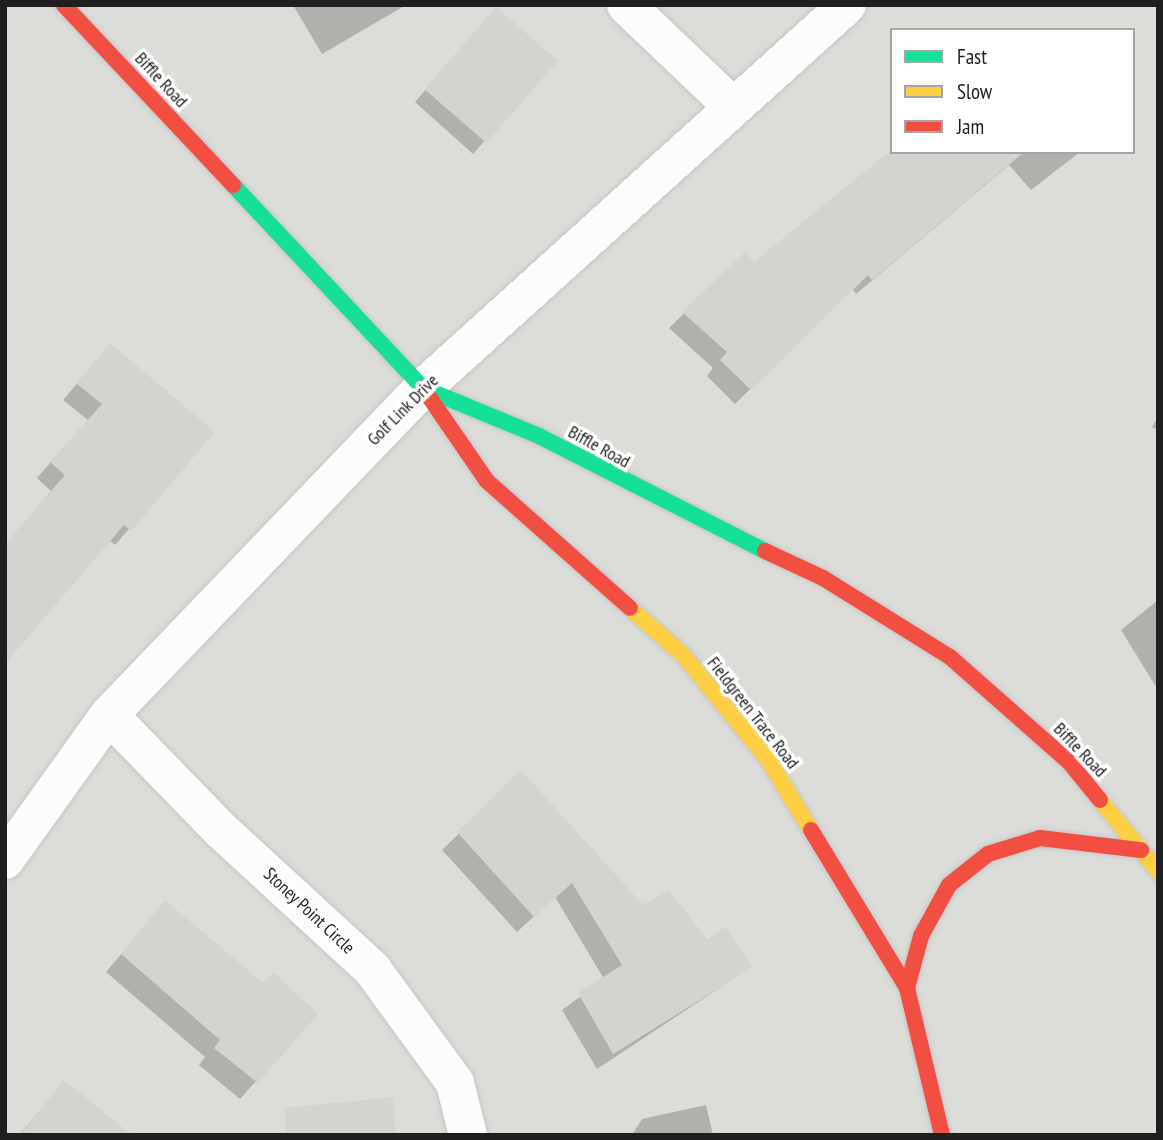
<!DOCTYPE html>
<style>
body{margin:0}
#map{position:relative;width:1163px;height:1140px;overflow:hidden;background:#edede8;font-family:"PT Sans Narrow",sans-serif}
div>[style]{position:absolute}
.residential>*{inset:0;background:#dcdcd9}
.shadow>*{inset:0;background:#0003}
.building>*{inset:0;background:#d4d3cf;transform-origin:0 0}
.roads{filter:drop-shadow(0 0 2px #c6c6c4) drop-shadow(0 0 2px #c6c6c4)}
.street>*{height:38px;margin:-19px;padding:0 19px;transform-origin:19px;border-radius:19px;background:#fcfcfc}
.fast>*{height:16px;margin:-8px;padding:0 8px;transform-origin:8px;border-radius:8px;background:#16e098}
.slow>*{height:16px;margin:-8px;padding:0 8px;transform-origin:8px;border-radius:8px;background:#ffcf43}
.jam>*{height:16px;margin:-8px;padding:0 8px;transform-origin:8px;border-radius:8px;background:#f24e42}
span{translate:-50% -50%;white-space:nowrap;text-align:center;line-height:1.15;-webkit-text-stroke:7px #fff;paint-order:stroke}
.street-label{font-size:18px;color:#1f1f1f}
.frame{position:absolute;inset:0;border:7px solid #1f1f1f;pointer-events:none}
.legend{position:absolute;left:890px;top:28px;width:245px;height:126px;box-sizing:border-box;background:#fff;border:2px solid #a5a5a5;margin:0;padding:9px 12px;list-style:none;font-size:21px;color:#1f1f1f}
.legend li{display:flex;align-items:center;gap:14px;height:35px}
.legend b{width:35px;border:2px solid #a5a5a5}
</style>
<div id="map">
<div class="residential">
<div style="clip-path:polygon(evenodd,5px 5px,1158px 5px,1158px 1135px,5px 1135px,5px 5px,892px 30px,1133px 30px,1133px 152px,892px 152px,892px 30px)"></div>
</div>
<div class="shadow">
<div style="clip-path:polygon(293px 5px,406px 5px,322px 54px)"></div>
<div style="clip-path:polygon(485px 21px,555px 61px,473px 154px,415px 102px)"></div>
<div style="clip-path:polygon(892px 151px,1080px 152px,1031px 190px,1009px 165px,856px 294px,852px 288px,735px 404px,707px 376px,713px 368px,669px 328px,744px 255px,755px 263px)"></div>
<div style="clip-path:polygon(110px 345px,213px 432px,115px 545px,109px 540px,5px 547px,51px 491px,37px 478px,88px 420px,63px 400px)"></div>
<div style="clip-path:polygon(1158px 417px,1158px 430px,1152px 427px)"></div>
<div style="clip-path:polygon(1158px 600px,1158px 690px,1121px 630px)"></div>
<div style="clip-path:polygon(521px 773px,643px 907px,751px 967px,597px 1069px,562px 1010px,604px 979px,555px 897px,517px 932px,442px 850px)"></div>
<div style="clip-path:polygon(165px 902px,262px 985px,316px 1014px,240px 1099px,199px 1065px,205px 1057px,106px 972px)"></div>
<div style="clip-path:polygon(64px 1083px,129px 1135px,19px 1135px)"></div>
<div style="clip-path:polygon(706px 1105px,713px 1135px,632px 1135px,642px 1119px)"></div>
</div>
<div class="building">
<div style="left:496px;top:7px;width:82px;height:109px;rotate:41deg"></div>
<div style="clip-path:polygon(889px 152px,1024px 152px,872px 280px,868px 275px,751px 390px,720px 360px,727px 352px,682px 312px,744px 253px,755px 261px)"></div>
<div style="clip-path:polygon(110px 343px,215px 432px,131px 531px,124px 525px,5px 664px,5px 544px,65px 475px,50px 462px,102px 404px,77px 384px)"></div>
<div style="clip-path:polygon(521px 770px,643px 905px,669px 890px,707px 939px,726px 927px,753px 967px,613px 1054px,578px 993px,622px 965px,572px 883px,534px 917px,457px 832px)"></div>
<div style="clip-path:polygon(165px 900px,262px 982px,274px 973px,318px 1014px,258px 1083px,214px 1048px,220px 1040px,121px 954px)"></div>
<div style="clip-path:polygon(64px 1080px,132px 1135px,20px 1135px)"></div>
<div style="clip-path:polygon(393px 1097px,396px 1135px,286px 1135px,284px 1108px)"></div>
</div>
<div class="roads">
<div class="street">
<div style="left:626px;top:5px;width:146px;rotate:43.6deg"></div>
<div style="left:109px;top:715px;width:162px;rotate:45.8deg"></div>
<div style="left:222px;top:831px;width:204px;rotate:42.6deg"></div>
<div style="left:372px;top:969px;width:141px;rotate:53.9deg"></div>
<div style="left:455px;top:1083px;width:54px;rotate:76deg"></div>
<div style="left:5px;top:860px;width:178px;rotate:-54.4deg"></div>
<div style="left:109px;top:715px;width:453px;rotate:-46.2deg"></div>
<div style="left:423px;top:388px;width:571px;rotate:-42.09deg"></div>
</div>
<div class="fast">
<div style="left:233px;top:185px;width:278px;rotate:46.9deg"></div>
<div style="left:423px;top:388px;width:126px;rotate:22.5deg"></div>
<div style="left:539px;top:436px;width:254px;rotate:27deg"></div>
</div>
<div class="slow">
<div style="left:630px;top:608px;width:72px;rotate:41.6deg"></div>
<div style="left:684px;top:656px;width:132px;rotate:50.9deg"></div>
<div style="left:767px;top:758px;width:84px;rotate:58.6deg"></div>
<div style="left:1100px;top:800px;width:92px;rotate:50.8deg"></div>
</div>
<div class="jam">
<div style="left:64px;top:5px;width:247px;rotate:46.8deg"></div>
<div style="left:423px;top:388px;width:113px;rotate:55.5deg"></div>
<div style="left:487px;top:481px;width:191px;rotate:41.6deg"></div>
<div style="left:765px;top:551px;width:64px;rotate:25deg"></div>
<div style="left:823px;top:578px;width:150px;rotate:31.9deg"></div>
<div style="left:950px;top:657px;width:159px;rotate:41.4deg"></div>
<div style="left:1069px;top:762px;width:49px;rotate:50.8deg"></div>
<div style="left:811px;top:830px;width:185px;rotate:58.7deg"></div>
<div style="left:907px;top:988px;width:151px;rotate:76.6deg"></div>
<div style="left:907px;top:988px;width:54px;rotate:-74.9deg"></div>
<div style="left:921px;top:936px;width:58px;rotate:-61.2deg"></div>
<div style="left:949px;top:885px;width:50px;rotate:-38.5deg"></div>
<div style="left:988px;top:854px;width:54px;rotate:-17.1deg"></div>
<div style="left:1040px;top:838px;width:102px;rotate:6.8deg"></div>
</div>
</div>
<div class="street-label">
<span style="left:161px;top:80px;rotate:47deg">Biffle Road</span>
<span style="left:403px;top:410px;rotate:-45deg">Golf Link Drive</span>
<span style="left:599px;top:447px;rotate:29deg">Biffle Road</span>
<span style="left:753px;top:713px;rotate:52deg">Fieldgreen Trace Road</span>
<span style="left:1080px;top:750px;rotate:46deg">Biffle Road</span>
<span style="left:309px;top:911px;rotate:43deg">Stoney Point Circle</span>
</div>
<div class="frame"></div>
<ul class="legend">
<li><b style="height:9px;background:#16e098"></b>Fast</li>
<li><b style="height:9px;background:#ffcf43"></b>Slow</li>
<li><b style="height:9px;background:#f24e42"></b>Jam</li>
</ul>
</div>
